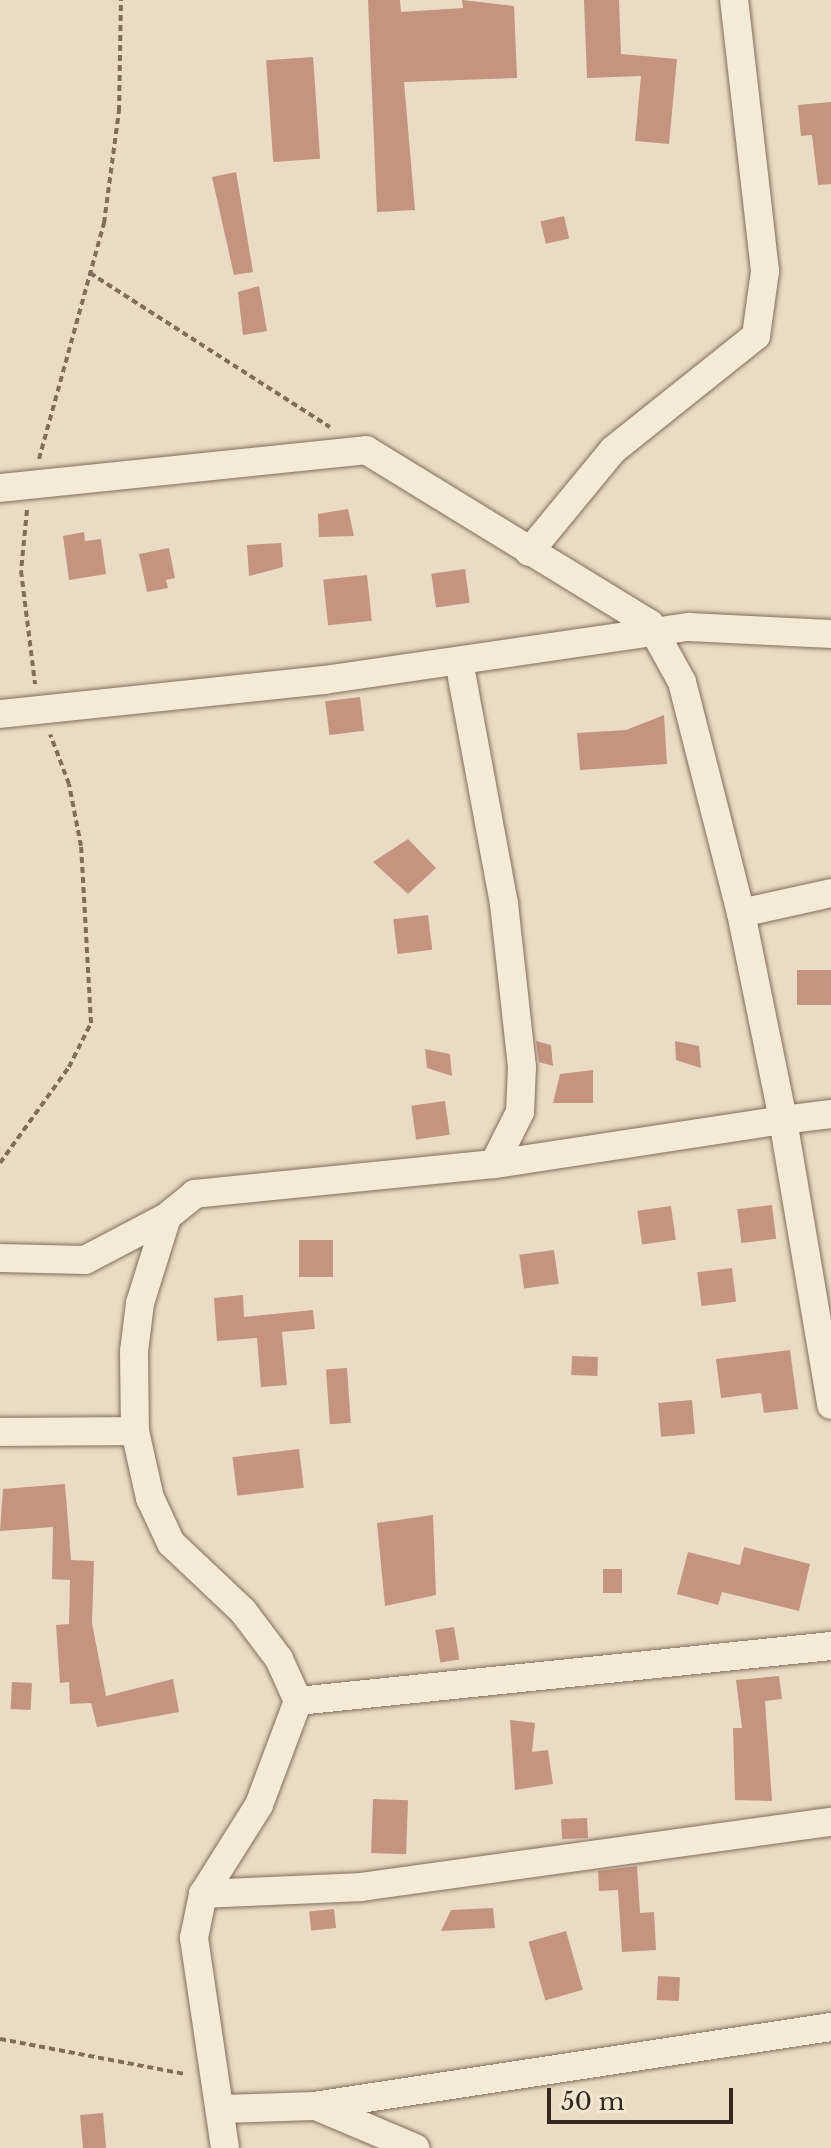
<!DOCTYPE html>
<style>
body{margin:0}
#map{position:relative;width:831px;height:2148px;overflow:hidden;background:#e9dbc4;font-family:"Libre Baskerville",serif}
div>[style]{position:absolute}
.building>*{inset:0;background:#c4947e;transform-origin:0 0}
.path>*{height:4px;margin-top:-2px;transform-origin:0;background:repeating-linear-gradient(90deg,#826d5d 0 6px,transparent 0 10px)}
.roads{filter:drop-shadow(0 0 2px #826d5d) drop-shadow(0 0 2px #826d5d)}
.minor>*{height:28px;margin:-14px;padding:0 14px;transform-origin:14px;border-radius:14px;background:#f5e9d7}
span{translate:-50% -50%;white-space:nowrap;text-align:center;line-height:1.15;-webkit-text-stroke:8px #f2e6d3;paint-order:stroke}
.scale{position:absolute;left:547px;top:2088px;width:186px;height:36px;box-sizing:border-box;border:4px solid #34271f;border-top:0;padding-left:10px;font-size:24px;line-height:28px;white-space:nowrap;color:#34271f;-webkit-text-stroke:6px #f2e6d3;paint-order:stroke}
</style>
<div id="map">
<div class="building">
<div style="clip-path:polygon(368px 0,400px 0,401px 12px,463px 8px,462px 0,514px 6px,517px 78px,404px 82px,415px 210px,377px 212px)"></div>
<div style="clip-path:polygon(584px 0,619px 0,621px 54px,677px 59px,669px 144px,635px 141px,641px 76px,587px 78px)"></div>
<div style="left:313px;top:57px;width:102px;height:47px;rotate:86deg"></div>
<div style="clip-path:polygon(831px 102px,831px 184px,818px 185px,812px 135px,801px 136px,798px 105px)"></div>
<div style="clip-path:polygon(236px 172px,253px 272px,234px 275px,212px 177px)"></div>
<div style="left:564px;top:216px;width:23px;height:24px;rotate:77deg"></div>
<div style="clip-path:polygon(259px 286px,267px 331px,243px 335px,238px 292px)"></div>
<div style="clip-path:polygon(348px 509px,354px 536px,319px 537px,318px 514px)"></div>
<div style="clip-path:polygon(84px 532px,85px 541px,101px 539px,106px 574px,69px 580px,63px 536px)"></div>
<div style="clip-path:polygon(281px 543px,283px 567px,249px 576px,247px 545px)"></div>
<div style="clip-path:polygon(169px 548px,175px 578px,166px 580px,168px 588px,147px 592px,139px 554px)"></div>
<div style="left:465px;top:569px;width:34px;height:34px;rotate:82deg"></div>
<div style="left:367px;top:575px;width:46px;height:44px;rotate:84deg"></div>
<div style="left:360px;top:697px;width:34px;height:35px;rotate:83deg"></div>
<div style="clip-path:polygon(664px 715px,667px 764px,580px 770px,577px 733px,626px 730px)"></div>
<div style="clip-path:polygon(408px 839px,436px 868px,408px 894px,373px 862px)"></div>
<div style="left:428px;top:915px;width:35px;height:35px;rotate:83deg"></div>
<div style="left:831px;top:970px;width:35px;height:34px;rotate:90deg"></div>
<div style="clip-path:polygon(536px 1041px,551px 1045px,553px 1066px,539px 1062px)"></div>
<div style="clip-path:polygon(675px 1041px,699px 1046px,701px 1068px,676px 1060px)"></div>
<div style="clip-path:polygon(425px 1049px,450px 1054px,452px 1076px,427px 1068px)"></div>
<div style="clip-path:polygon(593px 1070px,593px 1103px,553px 1103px,560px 1074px)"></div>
<div style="left:445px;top:1101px;width:34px;height:34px;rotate:82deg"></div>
<div style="left:772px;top:1205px;width:34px;height:35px;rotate:83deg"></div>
<div style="left:671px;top:1206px;width:34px;height:34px;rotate:82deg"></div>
<div style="left:299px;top:1240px;width:34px;height:37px"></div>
<div style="left:554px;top:1250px;width:34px;height:35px;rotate:82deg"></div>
<div style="left:732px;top:1268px;width:34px;height:35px;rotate:83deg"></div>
<div style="clip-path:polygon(243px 1295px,244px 1317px,313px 1310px,315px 1329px,282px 1332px,287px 1385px,261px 1387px,257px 1338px,217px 1341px,214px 1298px)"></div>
<div style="clip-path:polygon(790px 1350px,798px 1409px,764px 1413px,761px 1393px,721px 1398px,716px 1359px)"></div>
<div style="left:572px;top:1356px;width:26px;height:19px;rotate:2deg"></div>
<div style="left:347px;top:1368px;width:55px;height:21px;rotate:86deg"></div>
<div style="left:692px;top:1400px;width:34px;height:34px;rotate:85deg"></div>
<div style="left:299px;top:1449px;width:39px;height:67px;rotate:83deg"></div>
<div style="clip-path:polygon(65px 1484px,71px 1560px,94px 1561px,92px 1623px,106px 1696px,173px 1679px,179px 1712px,97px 1727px,91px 1703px,70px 1704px,69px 1682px,60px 1683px,56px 1625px,69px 1624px,70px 1580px,52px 1579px,53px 1527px,0 1531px,3px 1489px)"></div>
<div style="clip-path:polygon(433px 1515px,436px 1595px,385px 1606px,377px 1523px)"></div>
<div style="clip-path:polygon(744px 1547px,810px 1564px,799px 1611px,722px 1592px,718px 1605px,677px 1594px,688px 1552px,740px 1565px)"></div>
<div style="left:603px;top:1569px;width:19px;height:24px"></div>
<div style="left:454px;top:1627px;width:33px;height:19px;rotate:81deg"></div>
<div style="clip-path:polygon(779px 1676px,782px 1699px,765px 1701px,772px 1801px,735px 1800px,733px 1728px,742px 1728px,736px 1680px)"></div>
<div style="left:12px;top:1682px;width:20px;height:27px;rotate:3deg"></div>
<div style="clip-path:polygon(510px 1720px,535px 1723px,532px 1752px,548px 1750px,553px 1784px,515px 1790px)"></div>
<div style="left:373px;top:1799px;width:35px;height:54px;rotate:2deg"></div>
<div style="left:587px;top:1818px;width:20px;height:26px;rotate:87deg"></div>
<div style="clip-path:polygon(637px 1866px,640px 1913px,654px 1912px,656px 1950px,622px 1952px,618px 1890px,599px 1891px,598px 1871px)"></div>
<div style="clip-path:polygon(493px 1908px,495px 1928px,441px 1931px,451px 1910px)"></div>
<div style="left:334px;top:1909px;width:19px;height:25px;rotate:84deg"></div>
<div style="left:566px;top:1931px;width:61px;height:39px;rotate:74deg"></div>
<div style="left:658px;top:1976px;width:22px;height:24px;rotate:3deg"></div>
<div style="left:103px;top:2113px;width:35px;height:23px;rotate:85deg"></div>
</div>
<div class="path">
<div style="left:90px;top:273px;width:285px;rotate:32.7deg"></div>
<div style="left:39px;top:459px;width:245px;rotate:-74.6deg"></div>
<div style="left:104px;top:223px;width:113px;rotate:-82.4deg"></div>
<div style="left:119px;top:111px;width:111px;rotate:-89deg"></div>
<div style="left:27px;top:510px;width:61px;rotate:95.6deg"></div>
<div style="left:21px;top:571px;width:114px;rotate:82.9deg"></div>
<div style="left:0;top:1163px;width:118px;rotate:-54.3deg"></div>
<div style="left:69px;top:1067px;width:49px;rotate:-63.4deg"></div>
<div style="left:91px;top:1023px;width:177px;rotate:-93.2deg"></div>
<div style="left:81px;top:846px;width:63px;rotate:-101deg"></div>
<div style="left:69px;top:784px;width:53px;rotate:-110.8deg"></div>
<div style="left:0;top:2039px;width:189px;rotate:10.7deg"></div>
</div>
<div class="roads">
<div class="minor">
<div style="left:0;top:488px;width:368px;rotate:-5.9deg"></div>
<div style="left:366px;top:450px;width:333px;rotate:31.5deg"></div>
<div style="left:650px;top:624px;width:66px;rotate:61.1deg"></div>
<div style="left:682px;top:682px;width:238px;rotate:75.7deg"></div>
<div style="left:741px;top:913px;width:211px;rotate:78.5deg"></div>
<div style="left:783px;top:1120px;width:292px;rotate:171.3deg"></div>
<div style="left:494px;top:1164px;width:301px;rotate:174.3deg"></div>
<div style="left:195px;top:1194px;width:36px;rotate:141deg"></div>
<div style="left:167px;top:1217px;width:90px;rotate:107.4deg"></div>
<div style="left:140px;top:1303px;width:49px;rotate:97deg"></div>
<div style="left:134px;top:1352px;width:79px;rotate:89.3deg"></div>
<div style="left:135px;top:1431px;width:69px;rotate:77.4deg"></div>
<div style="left:150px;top:1498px;width:50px;rotate:65deg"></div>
<div style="left:171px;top:1543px;width:99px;rotate:43.4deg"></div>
<div style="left:243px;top:1611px;width:60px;rotate:53.1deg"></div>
<div style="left:279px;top:1659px;width:46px;rotate:65.7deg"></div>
<div style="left:298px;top:1701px;width:111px;rotate:110.6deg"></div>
<div style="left:259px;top:1805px;width:105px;rotate:122.2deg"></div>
<div style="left:203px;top:1894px;width:45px;rotate:101.6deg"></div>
<div style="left:194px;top:1938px;width:212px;rotate:81.6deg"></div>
<div style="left:529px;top:552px;width:132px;rotate:-50.5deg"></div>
<div style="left:613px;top:450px;width:183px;rotate:-38.6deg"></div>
<div style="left:756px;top:336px;width:66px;rotate:-82.1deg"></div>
<div style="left:765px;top:271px;width:273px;rotate:-96.5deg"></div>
<div style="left:459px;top:661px;width:247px;rotate:79.5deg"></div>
<div style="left:504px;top:904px;width:164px;rotate:83.7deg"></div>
<div style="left:522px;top:1067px;width:45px;rotate:92.5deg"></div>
<div style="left:520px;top:1112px;width:58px;rotate:116.6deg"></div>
<div style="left:0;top:714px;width:326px;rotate:-6deg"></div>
<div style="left:324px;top:680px;width:369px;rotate:-8.3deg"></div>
<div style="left:689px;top:627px;width:142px;rotate:2.8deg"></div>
<div style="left:741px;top:913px;width:92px;rotate:-12.5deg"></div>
<div style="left:831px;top:1114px;width:48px;rotate:172.9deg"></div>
<div style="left:783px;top:1120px;width:289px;rotate:80.4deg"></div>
<div style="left:0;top:1258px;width:85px;rotate:1.3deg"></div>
<div style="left:85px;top:1260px;width:93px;rotate:-27.7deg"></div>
<div style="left:0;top:1432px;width:135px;rotate:-0.4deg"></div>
<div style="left:298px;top:1701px;width:536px;rotate:-5.89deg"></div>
<div style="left:203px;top:1894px;width:158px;rotate:-2.5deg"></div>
<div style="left:361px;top:1887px;width:474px;rotate:-7.9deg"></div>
<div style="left:316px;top:2106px;width:108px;rotate:23deg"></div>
<div style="left:224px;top:2109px;width:90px;rotate:-1.9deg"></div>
<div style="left:314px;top:2106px;width:523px;rotate:-8.69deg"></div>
</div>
</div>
<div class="scale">50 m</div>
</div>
